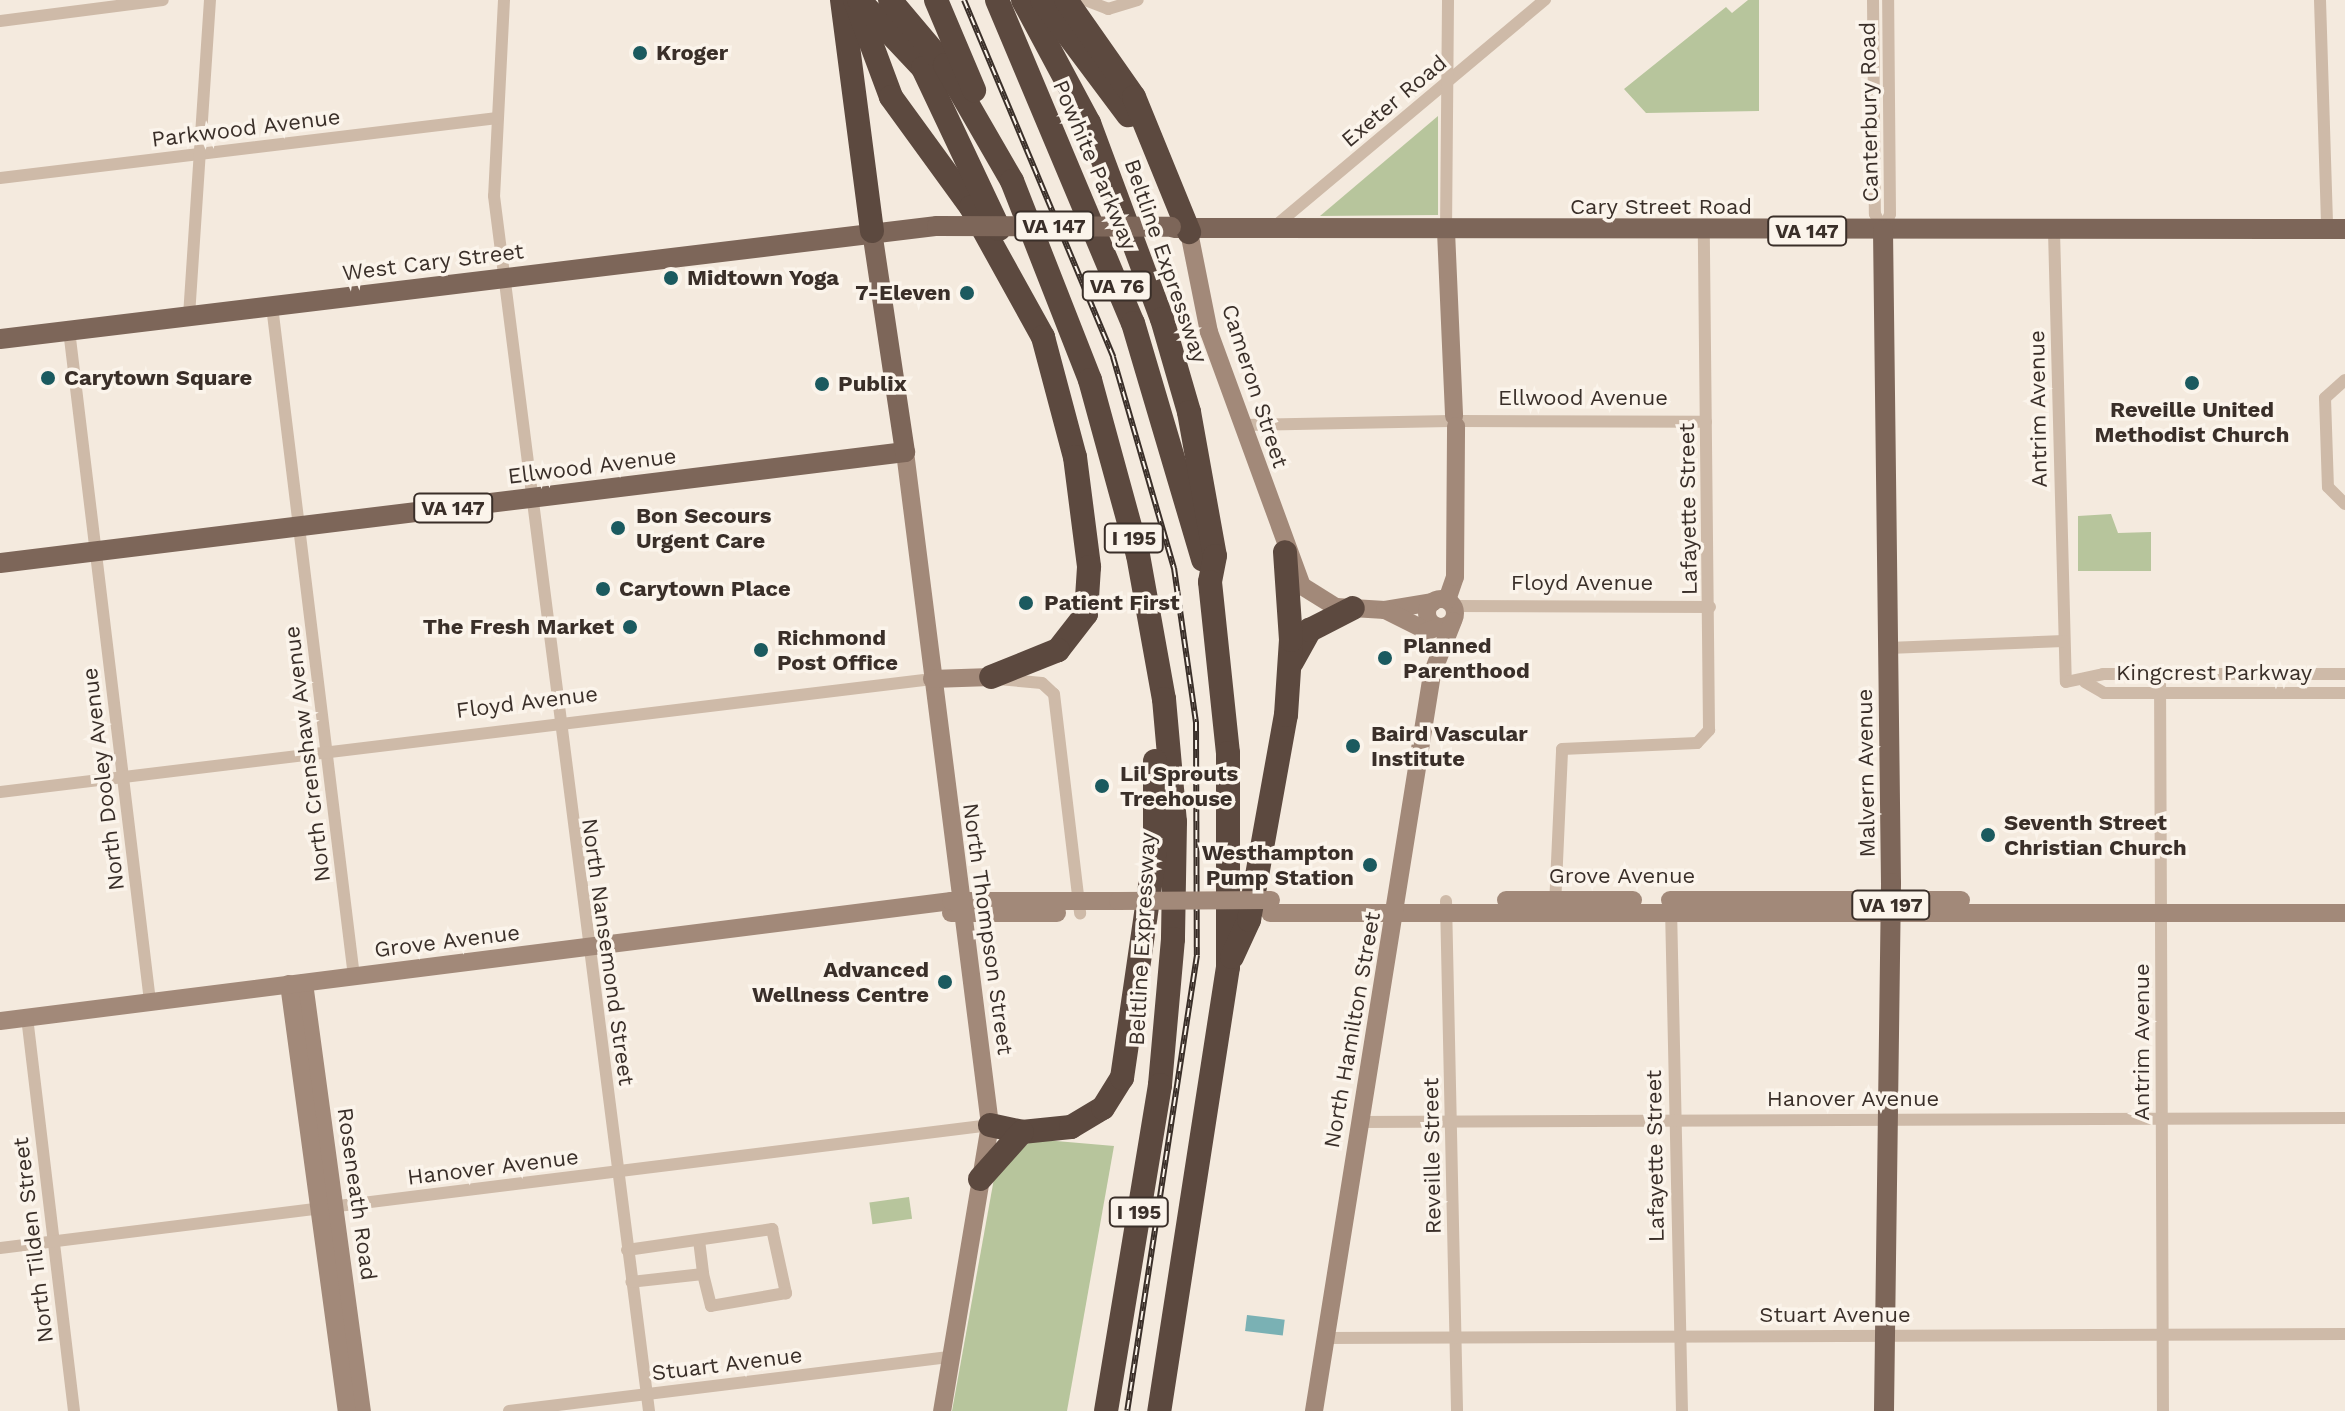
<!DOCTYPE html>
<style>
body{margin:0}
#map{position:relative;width:2345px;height:1411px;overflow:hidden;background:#f4eade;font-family:"Work Sans",sans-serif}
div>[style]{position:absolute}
.green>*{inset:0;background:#b7c59c;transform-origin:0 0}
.water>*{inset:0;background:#7ab1b4;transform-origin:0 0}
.street>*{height:12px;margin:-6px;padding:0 6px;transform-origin:6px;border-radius:6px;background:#cebaa8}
.secondary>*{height:18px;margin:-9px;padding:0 9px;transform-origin:9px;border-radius:9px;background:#a28979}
.secondary>.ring{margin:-9px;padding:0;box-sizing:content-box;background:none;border:18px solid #a28979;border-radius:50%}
.primary>*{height:20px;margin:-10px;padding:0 10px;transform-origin:10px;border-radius:10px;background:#7d6659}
.highway>*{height:24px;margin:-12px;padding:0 12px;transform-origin:12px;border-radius:12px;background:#5c493f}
.rail>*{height:6px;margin-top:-3px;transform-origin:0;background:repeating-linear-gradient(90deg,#fbf4eb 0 9px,#3a2f29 0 18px);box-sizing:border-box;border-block:2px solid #3a2f29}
.secondary-bridge>*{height:18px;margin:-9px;padding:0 9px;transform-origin:9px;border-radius:9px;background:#a28979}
.primary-bridge>*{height:20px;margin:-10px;padding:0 10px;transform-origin:10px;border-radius:10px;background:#7d6659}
.dots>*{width:22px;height:22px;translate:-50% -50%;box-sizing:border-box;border:4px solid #fbf4eb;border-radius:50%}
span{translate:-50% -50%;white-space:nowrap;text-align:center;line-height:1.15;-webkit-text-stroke:7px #fbf4eb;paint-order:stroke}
.shield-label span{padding:2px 6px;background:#fbf4eb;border:2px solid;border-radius:6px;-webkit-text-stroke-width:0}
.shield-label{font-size:20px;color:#3a2f29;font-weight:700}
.poi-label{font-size:22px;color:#3a2f29;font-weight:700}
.left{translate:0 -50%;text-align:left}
.right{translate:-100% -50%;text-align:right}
.street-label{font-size:22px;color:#3a2f29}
</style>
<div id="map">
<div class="green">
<div style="clip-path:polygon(1748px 0,1759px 0,1759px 111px,1646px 113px,1624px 89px,1726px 7px,1732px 13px)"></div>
<div style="clip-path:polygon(1438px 116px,1438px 215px,1320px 216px)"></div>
<div style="clip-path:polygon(2111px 514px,2118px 533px,2151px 532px,2151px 571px,2078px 571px,2078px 516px)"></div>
<div style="clip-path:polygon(1033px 1139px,1114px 1146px,1067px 1411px,952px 1411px,995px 1173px)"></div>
<div style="left:909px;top:1197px;width:22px;height:40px;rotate:82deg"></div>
</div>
<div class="water">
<div style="left:1247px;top:1315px;width:38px;height:16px;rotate:7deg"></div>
</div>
<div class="street">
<div style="left:504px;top:0;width:196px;rotate:92.9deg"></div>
<div style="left:494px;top:196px;width:1225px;rotate:82.73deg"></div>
<div style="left:1085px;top:0;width:25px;rotate:21deg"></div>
<div style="left:1108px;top:9px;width:31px;rotate:-17deg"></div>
<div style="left:1873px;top:0;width:214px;rotate:89.5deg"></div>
<div style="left:1875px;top:214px;width:18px;rotate:63deg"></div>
<div style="left:2320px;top:0;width:229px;rotate:88.2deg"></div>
<div style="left:0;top:21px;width:164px;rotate:-7.3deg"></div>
<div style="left:0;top:178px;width:501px;rotate:-6.88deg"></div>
<div style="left:1274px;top:227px;width:354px;rotate:-40deg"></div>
<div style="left:1883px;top:230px;width:17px;rotate:-66deg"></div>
<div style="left:1890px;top:214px;width:214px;rotate:-90.5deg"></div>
<div style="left:1446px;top:231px;width:231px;rotate:-89.5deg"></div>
<div style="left:2054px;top:231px;width:451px;rotate:88.5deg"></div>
<div style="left:2066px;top:682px;width:38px;rotate:-12deg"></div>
<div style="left:2103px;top:674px;width:242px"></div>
<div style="left:272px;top:306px;width:676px;rotate:83.03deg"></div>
<div style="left:189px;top:316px;width:317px;rotate:-86.2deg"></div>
<div style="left:69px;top:330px;width:676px;rotate:83.12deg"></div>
<div style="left:2345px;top:380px;width:27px;rotate:138deg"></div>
<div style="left:2325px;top:398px;width:89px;rotate:88.1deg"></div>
<div style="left:2328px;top:487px;width:24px;rotate:45deg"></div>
<div style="left:1460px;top:421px;width:246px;rotate:0.2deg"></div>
<div style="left:1241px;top:425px;width:209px;rotate:-1.1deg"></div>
<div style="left:1453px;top:606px;width:257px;rotate:0.2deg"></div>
<div style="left:1888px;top:648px;width:176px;rotate:-2.3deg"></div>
<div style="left:2160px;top:674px;width:737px;rotate:89.77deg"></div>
<div style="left:998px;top:679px;width:44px;rotate:5.2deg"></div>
<div style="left:1042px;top:683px;width:16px;rotate:43deg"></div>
<div style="left:1054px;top:694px;width:221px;rotate:83.2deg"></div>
<div style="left:2085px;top:682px;width:22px;rotate:30deg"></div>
<div style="left:2104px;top:693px;width:241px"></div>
<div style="left:0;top:792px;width:939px;rotate:-6.91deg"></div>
<div style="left:1446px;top:901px;width:510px;rotate:88.76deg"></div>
<div style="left:1555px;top:906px;width:157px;rotate:-87.4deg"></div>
<div style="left:1562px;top:749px;width:135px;rotate:-2.5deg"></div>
<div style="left:1697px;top:743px;width:18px;rotate:-47deg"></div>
<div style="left:1709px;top:730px;width:498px;rotate:-90.6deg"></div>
<div style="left:1671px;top:908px;width:503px;rotate:88.75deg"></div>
<div style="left:27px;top:1017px;width:397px;rotate:83.2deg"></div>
<div style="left:1360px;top:1122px;width:985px;rotate:-0.23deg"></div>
<div style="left:699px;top:1240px;width:34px;rotate:83deg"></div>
<div style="left:0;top:1248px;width:998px;rotate:-7.08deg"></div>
<div style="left:627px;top:1250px;width:147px;rotate:-8.2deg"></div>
<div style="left:772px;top:1229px;width:66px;rotate:77.7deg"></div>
<div style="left:786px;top:1293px;width:76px;rotate:170.2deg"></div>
<div style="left:711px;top:1306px;width:33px;rotate:-104deg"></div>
<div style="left:703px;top:1274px;width:72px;rotate:173.7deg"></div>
<div style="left:1325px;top:1338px;width:1020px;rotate:-0.22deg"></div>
<div style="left:509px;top:1411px;width:445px;rotate:-7deg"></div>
</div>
<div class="secondary">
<div style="left:1446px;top:231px;width:185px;rotate:87.5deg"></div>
<div style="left:1189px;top:232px;width:102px;rotate:78.7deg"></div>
<div style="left:1209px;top:332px;width:270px;rotate:69.9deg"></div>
<div style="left:1302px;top:586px;width:40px;rotate:32deg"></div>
<div style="left:1336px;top:607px;width:49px;rotate:3.5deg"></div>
<div style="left:1385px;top:610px;width:49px;rotate:-9.5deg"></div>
<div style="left:905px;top:452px;width:678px;rotate:82.8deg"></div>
<div style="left:990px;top:1125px;width:290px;rotate:99.5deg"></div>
<div class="ring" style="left:1427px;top:599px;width:10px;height:10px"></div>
<div style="left:1447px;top:600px;width:24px;rotate:-71deg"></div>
<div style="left:1455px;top:577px;width:151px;rotate:-89.6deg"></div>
<div style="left:1385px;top:610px;width:47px;rotate:26.6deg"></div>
<div style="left:1427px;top:631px;width:13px;rotate:-18deg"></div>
<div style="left:932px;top:679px;width:59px;rotate:-1.9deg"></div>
<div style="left:1506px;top:900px;width:127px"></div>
<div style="left:1670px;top:900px;width:291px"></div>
<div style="left:951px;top:913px;width:106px"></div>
<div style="left:1270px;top:913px;width:1075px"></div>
<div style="left:304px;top:983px;width:432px;rotate:82.3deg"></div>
<div style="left:289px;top:984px;width:431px;rotate:82.3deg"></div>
<div style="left:0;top:1021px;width:959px;rotate:-7.19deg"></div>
<div style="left:951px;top:901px;width:167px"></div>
<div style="left:1314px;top:1411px;width:746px;rotate:-80.9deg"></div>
<div style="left:1432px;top:674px;width:57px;rotate:-68.4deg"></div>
</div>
<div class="primary">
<div style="left:1174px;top:228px;width:1171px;rotate:0.05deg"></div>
<div style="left:1883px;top:230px;width:653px;rotate:89.3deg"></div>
<div style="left:1891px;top:883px;width:528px;rotate:90.76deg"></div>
<div style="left:0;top:339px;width:944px;rotate:-6.88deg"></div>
<div style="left:0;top:563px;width:912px;rotate:-6.99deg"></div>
<div style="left:905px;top:452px;width:223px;rotate:-98.5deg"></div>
</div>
<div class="highway">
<div style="left:842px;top:0;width:233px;rotate:82.6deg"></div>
<div style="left:855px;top:0;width:103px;rotate:69.6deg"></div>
<div style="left:891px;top:97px;width:136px;rotate:54deg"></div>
<div style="left:971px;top:207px;width:149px;rotate:61deg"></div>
<div style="left:1043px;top:337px;width:124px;rotate:75.1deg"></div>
<div style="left:1075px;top:457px;width:111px;rotate:82.7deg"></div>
<div style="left:1089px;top:567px;width:47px;rotate:93.7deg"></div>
<div style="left:1086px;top:614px;width:46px;rotate:127.9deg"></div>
<div style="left:1058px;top:650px;width:72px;rotate:158.1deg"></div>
<div style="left:859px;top:0;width:93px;rotate:46.7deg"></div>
<div style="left:923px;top:68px;width:178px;rotate:64.7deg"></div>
<div style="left:890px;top:0;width:85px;rotate:49.8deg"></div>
<div style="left:945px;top:65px;width:134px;rotate:60deg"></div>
<div style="left:1012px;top:181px;width:214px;rotate:68.6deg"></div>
<div style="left:1090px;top:380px;width:181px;rotate:74.7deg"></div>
<div style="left:1138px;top:555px;width:146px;rotate:79.8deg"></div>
<div style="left:1164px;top:699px;width:123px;rotate:84.9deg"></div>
<div style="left:1175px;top:822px;width:117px;rotate:91deg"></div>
<div style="left:1173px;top:939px;width:147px;rotate:95.1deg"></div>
<div style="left:1160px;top:1085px;width:330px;rotate:99.4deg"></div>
<div style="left:936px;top:0;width:98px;rotate:67.1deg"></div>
<div style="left:997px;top:0;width:350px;rotate:67.2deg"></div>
<div style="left:1133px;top:323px;width:247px;rotate:73.5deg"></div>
<div style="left:1023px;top:0;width:140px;rotate:61.8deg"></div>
<div style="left:1089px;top:123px;width:209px;rotate:69.6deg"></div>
<div style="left:1162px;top:319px;width:97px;rotate:73.8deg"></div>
<div style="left:1189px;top:412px;width:146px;rotate:79.8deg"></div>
<div style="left:1215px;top:556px;width:26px;rotate:101deg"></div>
<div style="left:1210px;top:582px;width:172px;rotate:84deg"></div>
<div style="left:1228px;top:753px;width:214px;rotate:90deg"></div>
<div style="left:1228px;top:967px;width:449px;rotate:98.8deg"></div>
<div style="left:1042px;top:0;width:144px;rotate:53.2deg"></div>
<div style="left:1066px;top:0;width:118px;rotate:55deg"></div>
<div style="left:1134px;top:97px;width:146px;rotate:67.8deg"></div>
<div style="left:1292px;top:662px;width:37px;rotate:-61deg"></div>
<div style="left:1310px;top:630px;width:48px;rotate:-27.1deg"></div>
<div style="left:1232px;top:957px;width:41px;rotate:-65.3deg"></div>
<div style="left:1249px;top:920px;width:208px;rotate:-79.8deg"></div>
<div style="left:1286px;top:715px;width:75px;rotate:-86.2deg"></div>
<div style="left:1291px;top:640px;width:88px;rotate:-93.9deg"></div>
<div style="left:990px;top:1125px;width:33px;rotate:12deg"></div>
<div style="left:1022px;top:1132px;width:49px;rotate:-5.8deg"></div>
<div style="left:1071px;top:1127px;width:37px;rotate:-31deg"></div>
<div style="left:1103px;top:1108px;width:36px;rotate:-58deg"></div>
<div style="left:1122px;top:1078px;width:228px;rotate:-81.7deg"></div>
<div style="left:1155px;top:852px;width:91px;rotate:-90deg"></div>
<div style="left:980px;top:1179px;width:63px;rotate:-48.2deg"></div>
</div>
<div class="rail">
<div style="left:964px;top:0;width:387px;rotate:67.3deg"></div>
<div style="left:1113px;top:357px;width:220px;rotate:73.9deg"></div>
<div style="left:1174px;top:568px;width:156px;rotate:81.9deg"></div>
<div style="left:1196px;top:722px;width:233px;rotate:89.8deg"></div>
<div style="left:1197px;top:955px;width:461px;rotate:98.7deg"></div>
</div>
<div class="secondary-bridge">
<div style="left:1118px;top:901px;width:153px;rotate:-0.4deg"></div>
</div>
<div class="primary-bridge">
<div style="left:937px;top:226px;width:234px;rotate:0.2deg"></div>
</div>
<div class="dots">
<div style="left:640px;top:53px;background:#1b5a5f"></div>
<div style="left:671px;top:278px;background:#1b5a5f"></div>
<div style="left:967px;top:293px;background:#1b5a5f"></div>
<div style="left:48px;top:378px;background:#1b5a5f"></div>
<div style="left:2192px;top:383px;background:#1b5a5f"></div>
<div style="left:822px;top:384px;background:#1b5a5f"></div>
<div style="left:618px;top:528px;background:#1b5a5f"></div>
<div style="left:603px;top:589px;background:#1b5a5f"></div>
<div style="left:1026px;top:603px;background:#1b5a5f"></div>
<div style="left:630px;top:627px;background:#1b5a5f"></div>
<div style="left:761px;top:650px;background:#1b5a5f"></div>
<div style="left:1385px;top:658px;background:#1b5a5f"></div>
<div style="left:1353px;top:746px;background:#1b5a5f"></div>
<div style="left:1102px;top:786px;background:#1b5a5f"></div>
<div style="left:1988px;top:835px;background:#1b5a5f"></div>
<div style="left:1370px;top:865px;background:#1b5a5f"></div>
<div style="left:945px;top:982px;background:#1b5a5f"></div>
</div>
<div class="shield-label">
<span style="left:1054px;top:226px">VA 147</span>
<span style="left:1807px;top:231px">VA 147</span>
<span style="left:1117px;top:286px">VA 76</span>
<span style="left:453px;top:508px">VA 147</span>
<span style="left:1134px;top:538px">I 195</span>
<span style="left:1891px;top:905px">VA 197</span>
<span style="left:1139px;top:1212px">I 195</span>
</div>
<div class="poi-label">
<span class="left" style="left:656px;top:53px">Kroger</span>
<span class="left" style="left:687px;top:278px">Midtown Yoga</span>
<span class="right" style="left:951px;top:293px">7-Eleven</span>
<span class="left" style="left:64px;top:378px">Carytown Square</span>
<span class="left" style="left:838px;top:384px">Publix</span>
<span style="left:2192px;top:422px">Reveille United<br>Methodist Church</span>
<span class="left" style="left:636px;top:528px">Bon Secours<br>Urgent Care</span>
<span class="left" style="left:619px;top:589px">Carytown Place</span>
<span class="left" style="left:1044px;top:603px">Patient First</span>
<span class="right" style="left:614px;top:627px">The Fresh Market</span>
<span class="left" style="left:777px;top:650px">Richmond<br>Post Office</span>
<span class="left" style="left:1403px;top:658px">Planned<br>Parenthood</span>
<span class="left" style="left:1371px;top:746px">Baird Vascular<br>Institute</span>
<span class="left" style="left:1120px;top:786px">Lil Sprouts<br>Treehouse</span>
<span class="left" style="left:2004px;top:835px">Seventh Street<br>Christian Church</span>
<span class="right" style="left:1354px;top:865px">Westhampton<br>Pump Station</span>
<span class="right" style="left:929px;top:982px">Advanced<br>Wellness Centre</span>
</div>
<div class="street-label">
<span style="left:1394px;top:101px;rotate:-40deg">Exeter Road</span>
<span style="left:1869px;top:112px;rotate:-91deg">Canterbury Road</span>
<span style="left:246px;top:128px;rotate:-7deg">Parkwood Avenue</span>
<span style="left:1095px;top:165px;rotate:67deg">Powhite Parkway</span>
<span style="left:1661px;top:207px">Cary Street Road</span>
<span style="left:1166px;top:261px;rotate:71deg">Beltline Expressway</span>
<span style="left:433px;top:262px;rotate:-7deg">West Cary Street</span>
<span style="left:1255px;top:386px;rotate:72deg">Cameron Street</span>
<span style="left:1583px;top:398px">Ellwood Avenue</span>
<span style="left:2038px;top:409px;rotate:-91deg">Antrim Avenue</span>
<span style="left:592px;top:466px;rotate:-7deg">Ellwood Avenue</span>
<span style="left:1688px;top:509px;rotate:-91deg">Lafayette Street</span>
<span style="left:1582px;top:583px">Floyd Avenue</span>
<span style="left:2214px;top:673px">Kingcrest Parkway</span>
<span style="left:527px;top:702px;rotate:-7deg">Floyd Avenue</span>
<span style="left:307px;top:754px;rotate:-97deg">North Crenshaw Avenue</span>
<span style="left:1866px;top:773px;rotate:-91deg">Malvern Avenue</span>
<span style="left:103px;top:779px;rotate:-97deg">North Dooley Avenue</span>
<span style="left:1622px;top:876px">Grove Avenue</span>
<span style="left:988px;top:929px;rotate:82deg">North Thompson Street</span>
<span style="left:1142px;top:939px;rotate:-87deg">Beltline Expressway</span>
<span style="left:447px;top:941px;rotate:-7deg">Grove Avenue</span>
<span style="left:608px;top:952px;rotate:82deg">North Nansemond Street</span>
<span style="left:1352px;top:1030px;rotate:-80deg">North Hamilton Street</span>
<span style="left:2142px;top:1042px;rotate:-90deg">Antrim Avenue</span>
<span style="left:1853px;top:1099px">Hanover Avenue</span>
<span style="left:1432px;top:1156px;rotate:-91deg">Reveille Street</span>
<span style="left:1655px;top:1156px;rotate:-91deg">Lafayette Street</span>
<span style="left:493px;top:1167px;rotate:-7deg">Hanover Avenue</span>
<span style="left:357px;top:1194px;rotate:82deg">Roseneath Road</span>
<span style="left:33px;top:1240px;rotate:-97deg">North Tilden Street</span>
<span style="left:1835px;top:1315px">Stuart Avenue</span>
<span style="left:727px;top:1364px;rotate:-7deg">Stuart Avenue</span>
</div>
</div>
